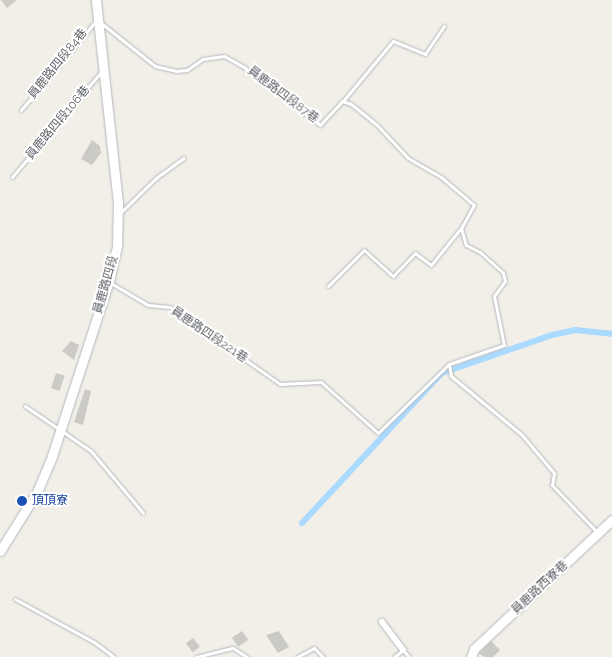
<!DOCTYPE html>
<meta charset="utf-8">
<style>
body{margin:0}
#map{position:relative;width:612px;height:657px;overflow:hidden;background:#f1efe8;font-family:Raleway,"Noto Sans TC",sans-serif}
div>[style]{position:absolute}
.canal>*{height:6px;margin:-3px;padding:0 3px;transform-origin:3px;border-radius:3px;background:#aadaff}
.building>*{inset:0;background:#cccac5;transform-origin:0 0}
.roads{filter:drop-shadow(0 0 1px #b5b8bc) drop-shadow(0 0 1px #b5b8bc)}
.lane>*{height:3px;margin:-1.5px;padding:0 1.5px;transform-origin:1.5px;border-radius:1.5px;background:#fff}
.street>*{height:6px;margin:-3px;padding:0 3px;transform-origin:3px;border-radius:3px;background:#fff}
.secondary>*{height:9px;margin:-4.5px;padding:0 4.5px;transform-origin:4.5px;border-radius:4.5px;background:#fff}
.dots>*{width:14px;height:14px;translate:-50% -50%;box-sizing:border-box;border:2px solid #fff;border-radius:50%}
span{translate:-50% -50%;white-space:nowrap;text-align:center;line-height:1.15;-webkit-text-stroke:4px #fff;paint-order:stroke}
.street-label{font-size:12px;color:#5f6368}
.transit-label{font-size:12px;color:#164399}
.left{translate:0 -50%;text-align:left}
</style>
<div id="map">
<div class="canal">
<div style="left:302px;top:523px;width:205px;rotate:-47deg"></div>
<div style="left:442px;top:373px;width:116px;rotate:-19.1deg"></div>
<div style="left:552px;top:335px;width:24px;rotate:-12deg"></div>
<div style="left:575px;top:330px;width:37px;rotate:6deg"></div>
</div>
<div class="building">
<div style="clip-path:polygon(1px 0,17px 0,7px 8px)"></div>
<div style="clip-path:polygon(92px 140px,100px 146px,101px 153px,92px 165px,81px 159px)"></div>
<div style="clip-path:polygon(71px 341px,79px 345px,74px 360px,62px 351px)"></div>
<div style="left:56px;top:373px;width:9px;height:16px;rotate:18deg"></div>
<div style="clip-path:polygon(85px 389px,91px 391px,83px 425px,74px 422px)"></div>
<div style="left:242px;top:631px;width:11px;height:12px;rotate:56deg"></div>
<div style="clip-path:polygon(279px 631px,289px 647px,278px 653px,266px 635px)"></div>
<div style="left:193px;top:638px;width:11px;height:9px;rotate:52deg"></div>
<div style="clip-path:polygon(491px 641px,500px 650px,493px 657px,484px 657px,479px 653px)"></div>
</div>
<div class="roads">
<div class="lane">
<div style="left:101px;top:23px;width:69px;rotate:38.5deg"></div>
<div style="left:155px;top:66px;width:22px;rotate:13deg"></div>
<div style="left:176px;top:71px;width:11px;rotate:-5deg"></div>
<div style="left:187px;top:70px;width:19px;rotate:-35deg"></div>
<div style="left:203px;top:59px;width:21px;rotate:-8deg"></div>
<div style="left:224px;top:56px;width:23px;rotate:29deg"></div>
<div style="left:244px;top:67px;width:96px;rotate:37.3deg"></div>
<div style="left:320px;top:125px;width:33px;rotate:-47deg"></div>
<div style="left:342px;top:101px;width:9px;rotate:18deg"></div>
<div style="left:351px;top:104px;width:33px;rotate:39deg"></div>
<div style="left:377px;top:125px;width:45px;rotate:46.8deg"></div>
<div style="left:408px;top:158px;width:38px;rotate:30deg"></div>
<div style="left:441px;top:177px;width:43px;rotate:40.3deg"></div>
<div style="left:474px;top:205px;width:26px;rotate:119deg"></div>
<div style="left:461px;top:228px;width:18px;rotate:74deg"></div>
<div style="left:466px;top:245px;width:16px;rotate:27deg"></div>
<div style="left:480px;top:252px;width:31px;rotate:42deg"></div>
<div style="left:503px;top:273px;width:8px;rotate:76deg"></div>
<div style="left:505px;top:281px;width:19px;rotate:126deg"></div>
<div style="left:494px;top:296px;width:50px;rotate:78.5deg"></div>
<div style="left:504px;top:345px;width:58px;rotate:160.9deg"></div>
<div style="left:449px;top:364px;width:12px;rotate:81deg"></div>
<div style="left:451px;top:376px;width:92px;rotate:39.7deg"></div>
<div style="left:522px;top:435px;width:50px;rotate:49.9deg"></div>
<div style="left:554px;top:473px;width:12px;rotate:99deg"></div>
<div style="left:552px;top:485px;width:66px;rotate:46.2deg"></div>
<div style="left:343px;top:101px;width:78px;rotate:-50.2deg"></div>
<div style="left:393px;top:41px;width:35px;rotate:22deg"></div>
<div style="left:425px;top:54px;width:34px;rotate:-56deg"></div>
<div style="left:21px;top:110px;width:116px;rotate:-49.9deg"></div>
<div style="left:12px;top:177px;width:139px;rotate:-49.7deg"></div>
<div style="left:120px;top:213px;width:50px;rotate:-44.2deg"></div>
<div style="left:156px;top:178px;width:34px;rotate:-36deg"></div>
<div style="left:109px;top:282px;width:45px;rotate:30.5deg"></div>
<div style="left:148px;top:305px;width:22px;rotate:5deg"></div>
<div style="left:170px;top:307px;width:134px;rotate:35deg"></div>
<div style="left:280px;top:384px;width:41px;rotate:-2.8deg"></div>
<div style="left:321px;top:382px;width:76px;rotate:41.8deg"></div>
<div style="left:378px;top:433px;width:99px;rotate:-44.2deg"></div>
<div style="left:328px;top:286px;width:51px;rotate:-45deg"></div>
<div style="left:364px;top:250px;width:39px;rotate:42deg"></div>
<div style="left:393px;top:276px;width:32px;rotate:-46deg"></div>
<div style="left:415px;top:253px;width:20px;rotate:37deg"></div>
<div style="left:431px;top:265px;width:48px;rotate:-51deg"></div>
<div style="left:25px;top:406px;width:80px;rotate:34.3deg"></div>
<div style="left:91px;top:451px;width:81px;rotate:50deg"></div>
<div style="left:15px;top:599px;width:90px;rotate:28.6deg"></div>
<div style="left:94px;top:642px;width:25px;rotate:37deg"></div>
<div style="left:196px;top:657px;width:38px;rotate:-14deg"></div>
<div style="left:233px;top:648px;width:17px;rotate:33deg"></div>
<div style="left:297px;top:657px;width:19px;rotate:-28deg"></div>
<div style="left:314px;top:648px;width:13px;rotate:45deg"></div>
<div style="left:394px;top:657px;width:11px;rotate:-38deg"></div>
<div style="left:403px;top:650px;width:9px;rotate:49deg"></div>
</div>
<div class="street">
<div style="left:382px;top:622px;width:35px;rotate:53deg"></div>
</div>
<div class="secondary">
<div style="left:0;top:551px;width:70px;rotate:-57.9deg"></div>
<div style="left:37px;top:492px;width:39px;rotate:-67deg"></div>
<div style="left:52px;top:456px;width:184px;rotate:-72deg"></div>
<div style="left:109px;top:281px;width:37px;rotate:-77deg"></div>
<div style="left:117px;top:245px;width:42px;rotate:-88.6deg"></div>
<div style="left:118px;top:203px;width:204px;rotate:-96.2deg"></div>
<div style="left:471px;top:657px;width:9px;rotate:-69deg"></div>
<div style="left:474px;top:649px;width:189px;rotate:-43.1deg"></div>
</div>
</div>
<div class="dots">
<div style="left:22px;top:501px;background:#1a4fb4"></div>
</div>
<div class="street-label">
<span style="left:58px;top:64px;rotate:-51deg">員鹿路四段84巷</span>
<span style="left:283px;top:95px;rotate:37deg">員鹿路四段87巷</span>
<span style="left:58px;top:123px;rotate:-50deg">員鹿路四段106巷</span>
<span style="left:106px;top:285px;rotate:-74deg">員鹿路四段</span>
<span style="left:209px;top:335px;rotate:34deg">員鹿路四段221巷</span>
<span style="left:540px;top:588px;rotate:-43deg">員鹿路西寮巷</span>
</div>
<div class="transit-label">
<span class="left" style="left:32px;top:501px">頂頂寮</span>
</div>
</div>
